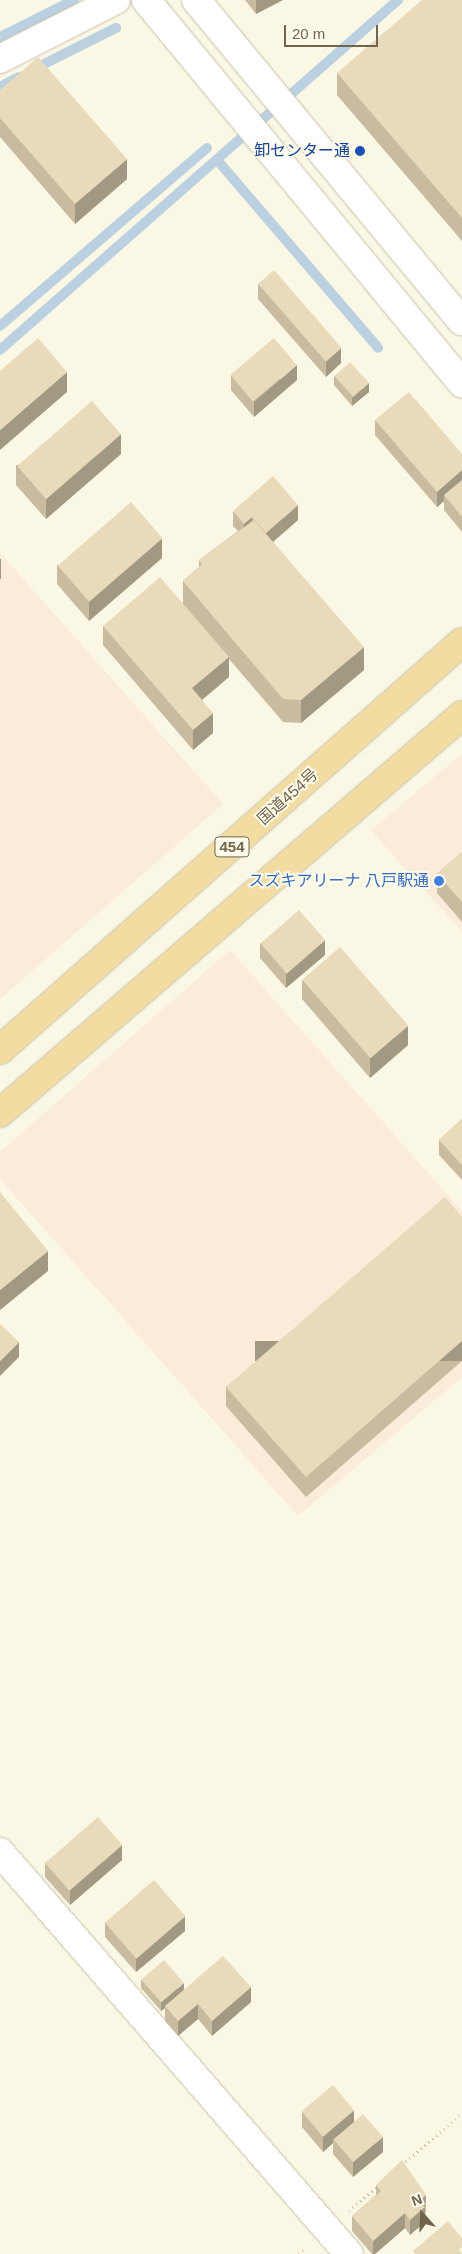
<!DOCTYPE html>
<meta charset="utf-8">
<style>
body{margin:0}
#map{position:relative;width:462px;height:2254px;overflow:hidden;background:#faf8e5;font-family:Helvetica,"Noto Sans JP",sans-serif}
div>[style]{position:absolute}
.commercial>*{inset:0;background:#faecd9}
.stream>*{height:10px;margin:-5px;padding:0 5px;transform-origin:5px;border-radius:5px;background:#bbd1e2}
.path>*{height:3px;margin-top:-1.5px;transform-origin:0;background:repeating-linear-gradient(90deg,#d2c3a2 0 1px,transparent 0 5px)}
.roads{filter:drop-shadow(0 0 1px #c8c0aa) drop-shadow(0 0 1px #c8c0aa)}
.minor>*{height:28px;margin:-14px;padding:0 14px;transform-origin:14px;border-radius:14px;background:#fff}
.tertiary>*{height:28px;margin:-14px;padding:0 14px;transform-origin:14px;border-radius:14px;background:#fff}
.trunk>*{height:28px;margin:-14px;padding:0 14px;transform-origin:14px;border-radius:14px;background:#f2dca2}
.wall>*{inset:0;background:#c8bba0}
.shaded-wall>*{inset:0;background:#a29982;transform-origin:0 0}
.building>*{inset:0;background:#e8daba;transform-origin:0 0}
.dots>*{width:14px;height:14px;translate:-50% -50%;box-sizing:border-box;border:2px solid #fdfbeb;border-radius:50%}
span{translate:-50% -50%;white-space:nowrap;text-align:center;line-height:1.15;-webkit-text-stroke:4px #fdfbeb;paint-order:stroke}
.shield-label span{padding:1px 4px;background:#fdfbeb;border:1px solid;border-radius:4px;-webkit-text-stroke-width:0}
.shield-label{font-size:15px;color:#71644c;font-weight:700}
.transit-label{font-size:16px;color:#164399}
.right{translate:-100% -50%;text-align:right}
.street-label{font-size:16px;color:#71644c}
.shop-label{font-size:16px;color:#366cbe}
.north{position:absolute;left:397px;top:2189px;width:50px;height:50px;-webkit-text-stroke:4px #fdfbeb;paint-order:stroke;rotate:340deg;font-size:14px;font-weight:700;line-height:20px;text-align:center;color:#71644c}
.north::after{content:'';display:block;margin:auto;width:18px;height:22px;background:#71644c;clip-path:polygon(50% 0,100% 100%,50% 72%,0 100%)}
.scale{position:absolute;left:284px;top:25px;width:94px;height:22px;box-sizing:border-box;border:2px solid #71644c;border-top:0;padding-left:6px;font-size:15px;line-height:18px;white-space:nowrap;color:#71644c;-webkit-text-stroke:4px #fdfbeb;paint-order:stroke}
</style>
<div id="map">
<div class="commercial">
<div style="clip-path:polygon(0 553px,223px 804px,0 999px)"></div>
<div style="clip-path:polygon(462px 754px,462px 932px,371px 830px)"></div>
<div style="clip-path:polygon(230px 950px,462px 1211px,462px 1377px,298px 1516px,0 1179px,0 1152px)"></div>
</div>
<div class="stream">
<div style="left:0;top:37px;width:83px;rotate:-26.6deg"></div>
<div style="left:34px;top:69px;width:92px;rotate:-26.6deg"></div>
<div style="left:0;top:87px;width:21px;rotate:-28deg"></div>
<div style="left:218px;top:161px;width:246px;rotate:49.4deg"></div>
<div style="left:0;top:326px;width:273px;rotate:-40.7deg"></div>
<div style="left:0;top:350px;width:530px;rotate:-41.33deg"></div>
</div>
<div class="path">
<div style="left:402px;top:2165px;width:79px;rotate:-40.9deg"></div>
<div style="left:349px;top:2211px;width:40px;rotate:-41deg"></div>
<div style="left:299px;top:2254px;width:8px;rotate:-40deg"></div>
</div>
<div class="roads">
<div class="minor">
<div style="left:0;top:1852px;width:532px;rotate:49.04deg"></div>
</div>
<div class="tertiary">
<div style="left:146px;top:0;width:497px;rotate:50.5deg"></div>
<div style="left:196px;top:0;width:417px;rotate:50.4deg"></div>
<div style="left:0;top:59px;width:130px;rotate:-27deg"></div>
</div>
<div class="trunk">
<div style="left:0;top:1050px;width:616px;rotate:-41.45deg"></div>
<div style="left:0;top:1113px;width:610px;rotate:-40.74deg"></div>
</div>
</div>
<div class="wall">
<div style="clip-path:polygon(245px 0,283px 0,256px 14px)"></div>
<div style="clip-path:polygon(462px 0,462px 241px,337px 95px,337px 73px)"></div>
<div style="clip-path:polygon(0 90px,127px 179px,75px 224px,0 137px)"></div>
<div style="clip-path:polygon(258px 284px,341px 363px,326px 377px,258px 299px)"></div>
<div style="clip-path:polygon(231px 375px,297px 380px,254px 417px,231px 390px)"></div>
<div style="clip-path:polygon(334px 376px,369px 392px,352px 406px,334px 385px)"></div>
<div style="clip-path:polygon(375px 420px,462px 454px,462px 532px,444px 510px,444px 501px,437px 507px,375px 435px)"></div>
<div style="clip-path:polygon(121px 454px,46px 519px,16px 485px,16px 465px)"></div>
<div style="clip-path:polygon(233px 511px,298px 520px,273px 542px,364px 670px,301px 723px,283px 722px,229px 659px,229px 677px,202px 700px,213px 733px,193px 750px,103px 645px,103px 626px,183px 603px,183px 581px,199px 567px,199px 560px,238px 531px,233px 526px)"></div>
<div style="clip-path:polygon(162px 558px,89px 621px,57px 584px,57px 565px)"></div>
<div style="clip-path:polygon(462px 852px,462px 922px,437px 893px,437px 874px)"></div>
<div style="clip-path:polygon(260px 943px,325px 955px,286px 988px,260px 958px)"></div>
<div style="clip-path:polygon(302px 980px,408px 1045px,370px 1078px,302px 999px)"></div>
<div style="clip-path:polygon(462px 1119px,462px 1180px,439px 1155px,439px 1140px)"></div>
<div style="clip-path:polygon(462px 1217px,462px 1361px,306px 1497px,226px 1406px,226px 1387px)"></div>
<div style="clip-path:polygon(122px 1860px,70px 1905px,45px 1877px,45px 1862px)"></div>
<div style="clip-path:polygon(105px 1922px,185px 1931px,136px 1972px,105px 1937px)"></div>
<div style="clip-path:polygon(141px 1979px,184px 1990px,251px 2002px,212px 2036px,198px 2019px,178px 2036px,165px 2021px,165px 2008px,161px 2011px,141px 1988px)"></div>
<div style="clip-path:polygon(302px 2112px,354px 2121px,383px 2152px,353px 2177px,333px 2154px,333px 2143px,323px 2152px,302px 2127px)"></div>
<div style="clip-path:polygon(376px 2185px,426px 2210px,425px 2211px,425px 2222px,410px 2235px,405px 2228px,375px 2254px,372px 2254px,352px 2231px,352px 2216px,376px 2195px)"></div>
</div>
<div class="shaded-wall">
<div style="clip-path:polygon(256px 0,283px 0,256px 14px)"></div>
<div style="clip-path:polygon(127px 159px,127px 179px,75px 224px,75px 204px)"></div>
<div style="clip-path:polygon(341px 348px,341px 363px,326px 377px,326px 362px)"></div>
<div style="clip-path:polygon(297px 365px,297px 380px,254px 417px,254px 402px)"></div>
<div style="clip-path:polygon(67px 372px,67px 392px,0 450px,0 430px)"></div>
<div style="clip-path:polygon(369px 383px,369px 392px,352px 406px,352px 398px)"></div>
<div style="clip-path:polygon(121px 434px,121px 454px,46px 519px,46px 499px)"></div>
<div style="clip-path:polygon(462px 470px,462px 485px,444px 495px,444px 501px,437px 507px,437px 492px)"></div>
<div style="clip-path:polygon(298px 505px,298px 520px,266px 548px,266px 533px)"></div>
<div style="clip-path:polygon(252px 517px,252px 532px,244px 539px,244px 524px)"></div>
<div style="clip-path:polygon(162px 538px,162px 558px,89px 621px,89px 601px)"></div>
<div style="left:1px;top:559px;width:20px;height:1px;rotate:90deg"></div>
<div style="clip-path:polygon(364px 647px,364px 670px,301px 723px,301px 700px)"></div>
<div style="clip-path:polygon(229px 657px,229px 677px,192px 708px,192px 688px)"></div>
<div style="clip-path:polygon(213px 713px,213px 733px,193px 750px,193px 730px)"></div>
<div style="clip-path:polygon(325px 940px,325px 955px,286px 988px,286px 973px)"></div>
<div style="clip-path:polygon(408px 1026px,408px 1045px,370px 1078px,370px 1058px)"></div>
<div style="clip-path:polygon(48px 1251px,48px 1271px,0 1310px,0 1290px)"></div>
<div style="left:462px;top:1341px;width:20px;height:207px;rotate:90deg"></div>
<div style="clip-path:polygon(19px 1342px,19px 1357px,0 1376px,0 1361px)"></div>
<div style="clip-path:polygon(122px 1845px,122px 1860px,70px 1905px,70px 1890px)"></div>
<div style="clip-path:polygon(185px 1916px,185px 1931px,136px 1972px,136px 1957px)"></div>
<div style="clip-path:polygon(184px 1983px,184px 1991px,165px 2006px,165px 2008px,161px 2011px,161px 2003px)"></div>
<div style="clip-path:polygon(251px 1987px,251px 2002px,212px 2036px,212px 2021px)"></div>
<div style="clip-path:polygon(198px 2004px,198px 2019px,178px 2036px,178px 2021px)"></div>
<div style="clip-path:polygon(354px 2110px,354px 2125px,333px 2139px,333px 2143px,323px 2152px,323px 2137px)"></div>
<div style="clip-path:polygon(383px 2137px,383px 2152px,353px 2177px,353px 2162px)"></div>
<div style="clip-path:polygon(426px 2195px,425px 2222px,410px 2235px,410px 2220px,419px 2201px)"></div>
<div style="clip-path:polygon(405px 2213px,405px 2228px,375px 2254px,373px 2254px,373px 2241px)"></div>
</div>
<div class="building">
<div style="clip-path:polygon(422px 0,462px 0,462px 218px,337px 73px)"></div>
<div style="clip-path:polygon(38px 57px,127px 159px,75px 204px,0 118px,0 90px)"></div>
<div style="left:274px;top:270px;width:103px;height:21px;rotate:49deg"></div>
<div style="clip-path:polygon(38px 338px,67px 372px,0 430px,0 371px)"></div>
<div style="left:274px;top:338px;width:35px;height:57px;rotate:50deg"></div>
<div style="left:350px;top:362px;width:28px;height:21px;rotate:48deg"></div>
<div style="clip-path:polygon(409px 392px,462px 454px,462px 470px,437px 492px,375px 420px)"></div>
<div style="left:92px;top:401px;width:44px;height:99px;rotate:49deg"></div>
<div style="clip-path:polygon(273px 476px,298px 505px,266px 533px,252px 517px,244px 524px,233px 511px)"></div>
<div style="clip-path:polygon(462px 480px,462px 517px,444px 495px)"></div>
<div style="left:131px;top:502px;width:48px;height:97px;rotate:49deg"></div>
<div style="clip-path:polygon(254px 520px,364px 647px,301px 700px,283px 699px,183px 581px,202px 564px,199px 560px)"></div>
<div style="clip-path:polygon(160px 577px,229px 657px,192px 688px,213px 713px,193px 730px,103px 626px)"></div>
<div style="clip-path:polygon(462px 852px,462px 902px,437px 874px)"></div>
<div style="left:299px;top:910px;width:40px;height:51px;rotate:49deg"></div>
<div style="left:340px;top:947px;width:104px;height:50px;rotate:49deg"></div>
<div style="clip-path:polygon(462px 1119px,462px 1165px,439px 1140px)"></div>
<div style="clip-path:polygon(0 1192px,48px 1251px,0 1290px)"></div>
<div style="clip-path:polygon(445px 1197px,462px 1217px,462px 1341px,306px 1477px,226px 1387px)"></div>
<div style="clip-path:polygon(0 1324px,19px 1342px,0 1361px)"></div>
<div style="left:98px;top:1817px;width:37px;height:70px;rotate:49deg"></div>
<div style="left:154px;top:1880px;width:48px;height:65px;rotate:49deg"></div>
<div style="clip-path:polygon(223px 1956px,251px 1987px,212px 2021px,198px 2004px,178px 2021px,165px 2006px)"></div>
<div style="left:164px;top:1960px;width:30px;height:30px;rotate:49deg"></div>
<div style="left:333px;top:2085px;width:33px;height:41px;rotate:50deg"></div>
<div style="left:363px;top:2114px;width:30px;height:39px;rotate:49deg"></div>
<div style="clip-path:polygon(402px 2160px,426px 2195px,419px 2201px,425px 2207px,410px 2220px,405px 2213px,373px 2241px,352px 2216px,381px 2191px,376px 2185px)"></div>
<div style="clip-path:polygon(448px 2221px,462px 2238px,462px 2247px,459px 2249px,462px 2254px,415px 2254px,413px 2251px)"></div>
</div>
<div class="dots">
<div style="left:360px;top:151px;background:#1a4fb4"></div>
<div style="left:439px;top:881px;background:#3f7fe0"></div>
</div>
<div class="shield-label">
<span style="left:232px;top:847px">454</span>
</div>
<div class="transit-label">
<span class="right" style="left:350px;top:151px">卸センター通</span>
</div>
<div class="street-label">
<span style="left:288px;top:797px;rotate:-42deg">国道454号</span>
</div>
<div class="shop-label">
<span class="right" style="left:429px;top:881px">スズキアリーナ 八戸駅通</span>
</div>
<div class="north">N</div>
<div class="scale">20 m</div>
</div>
